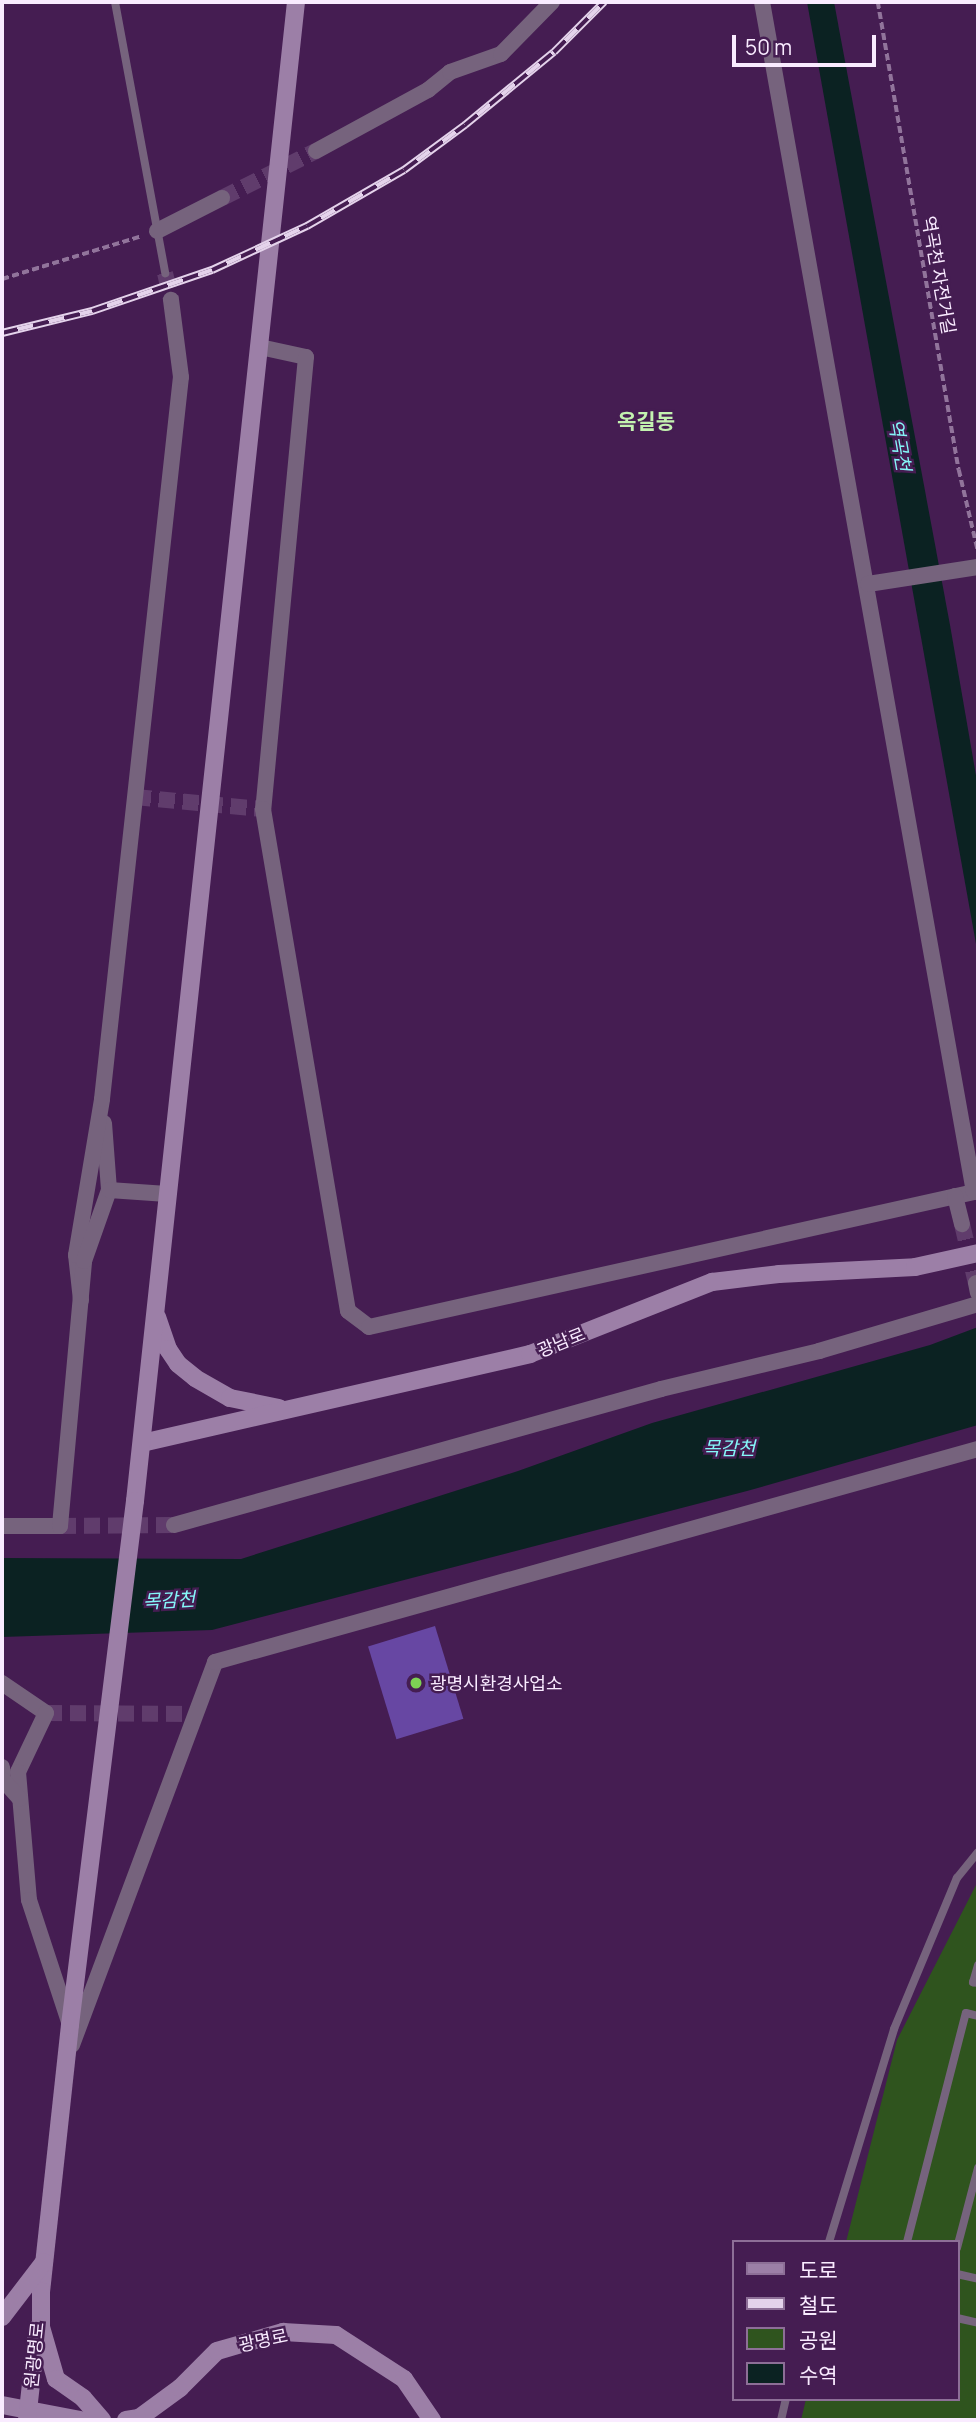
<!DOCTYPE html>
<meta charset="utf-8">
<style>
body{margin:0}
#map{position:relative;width:980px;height:2422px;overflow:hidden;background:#451d52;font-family:Manrope,"Noto Sans KR",sans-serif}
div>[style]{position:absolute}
.green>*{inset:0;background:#2f541e}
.water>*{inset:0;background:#0b2222}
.building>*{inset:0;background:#6747a3;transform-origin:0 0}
.street-tunnel>*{height:16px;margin-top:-8px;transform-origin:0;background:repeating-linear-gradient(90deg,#603c6c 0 16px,transparent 0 24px)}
.path>*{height:3.5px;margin-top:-1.75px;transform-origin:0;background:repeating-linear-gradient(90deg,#91749b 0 7px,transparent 0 10.5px)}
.lane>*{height:8px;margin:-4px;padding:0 4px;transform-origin:4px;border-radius:4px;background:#76637d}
.street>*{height:16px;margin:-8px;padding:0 8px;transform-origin:8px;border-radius:8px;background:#76637d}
.secondary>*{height:18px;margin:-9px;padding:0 9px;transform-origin:9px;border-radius:9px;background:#9c7fa7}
.rail>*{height:8px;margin-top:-4px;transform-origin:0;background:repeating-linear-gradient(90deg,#451d52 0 16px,#e4d3eb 0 32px);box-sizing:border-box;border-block:2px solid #e4d3eb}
.secondary-bridge>*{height:18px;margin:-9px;padding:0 9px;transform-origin:9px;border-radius:9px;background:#9c7fa7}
.dots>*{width:19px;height:19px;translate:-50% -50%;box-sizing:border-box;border:4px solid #451d52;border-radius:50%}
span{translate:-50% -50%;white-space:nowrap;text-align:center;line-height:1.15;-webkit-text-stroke:5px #451d52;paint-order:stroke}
.street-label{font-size:18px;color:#f9ebff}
.poi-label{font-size:18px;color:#f9ebff}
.left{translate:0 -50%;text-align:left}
.water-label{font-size:19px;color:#85f7f8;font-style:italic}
.quarter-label{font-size:21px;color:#c3f2b0;font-weight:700}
.frame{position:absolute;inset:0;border:4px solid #f9ebff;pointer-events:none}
.legend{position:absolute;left:732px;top:2240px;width:228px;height:161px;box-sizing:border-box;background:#451d52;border:2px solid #8d6f97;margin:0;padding:9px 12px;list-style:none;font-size:21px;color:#f9ebff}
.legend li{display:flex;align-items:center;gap:14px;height:35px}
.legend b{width:35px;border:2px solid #8d6f97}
.scale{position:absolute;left:732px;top:35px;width:144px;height:32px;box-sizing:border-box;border:4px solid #f9ebff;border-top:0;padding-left:9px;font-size:21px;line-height:24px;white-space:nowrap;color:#f9ebff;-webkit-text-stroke:5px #451d52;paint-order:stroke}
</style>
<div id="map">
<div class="green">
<div style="clip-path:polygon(978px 1881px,978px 2420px,801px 2420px,806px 2399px,957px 2399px,957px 2242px,846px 2242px,897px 2040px)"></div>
</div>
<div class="water">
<div style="clip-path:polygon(807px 2px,834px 2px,950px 625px,978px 787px,978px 955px)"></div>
<div style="clip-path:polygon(978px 1327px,978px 1425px,747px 1491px,212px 1630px,2px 1637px,2px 1558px,241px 1559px,518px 1471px,652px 1423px,930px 1345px)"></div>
</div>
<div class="building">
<div style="left:435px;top:1626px;width:97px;height:70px;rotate:73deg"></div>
</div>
<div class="street-tunnel">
<div style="left:222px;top:198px;width:105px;rotate:-26.6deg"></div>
<div style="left:165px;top:273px;width:28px;rotate:77deg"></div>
<div style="left:135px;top:797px;width:129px;rotate:5.4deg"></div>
<div style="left:962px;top:1224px;width:61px;rotate:76.7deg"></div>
<div style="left:60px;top:1526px;width:114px;rotate:-0.5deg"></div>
<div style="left:46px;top:1713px;width:149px;rotate:0.4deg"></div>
</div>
<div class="path">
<div style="left:878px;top:2px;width:475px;rotate:80.2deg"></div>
<div style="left:959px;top:470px;width:83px;rotate:76.8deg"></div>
<div style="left:2px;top:279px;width:146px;rotate:-17.1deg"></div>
</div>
<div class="lane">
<div style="left:115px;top:2px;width:276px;rotate:79.5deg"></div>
<div style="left:978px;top:1965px;width:18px;rotate:106deg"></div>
<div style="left:973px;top:1982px;width:5px;rotate:11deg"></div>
<div style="left:829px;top:2242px;width:223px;rotate:-73deg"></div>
<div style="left:894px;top:2029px;width:164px;rotate:-67.4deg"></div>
<div style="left:957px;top:1878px;width:33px;rotate:-51deg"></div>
<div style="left:907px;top:2242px;width:236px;rotate:-75.6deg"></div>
<div style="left:966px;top:2013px;width:12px;rotate:14deg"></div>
<div style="left:957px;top:2248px;width:83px;rotate:-75.3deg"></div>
<div style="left:957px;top:2274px;width:22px;rotate:13deg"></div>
<div style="left:957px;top:2318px;width:22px;rotate:13deg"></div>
<div style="left:781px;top:2420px;width:22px;rotate:-77deg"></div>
</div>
<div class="street">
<div style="left:316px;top:151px;width:128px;rotate:-28.6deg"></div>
<div style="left:428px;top:90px;width:28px;rotate:-39deg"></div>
<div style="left:450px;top:72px;width:54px;rotate:-19.4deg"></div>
<div style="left:501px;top:54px;width:73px;rotate:-45.6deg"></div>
<div style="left:157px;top:231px;width:73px;rotate:-26.9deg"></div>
<div style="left:260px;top:347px;width:47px;rotate:12.3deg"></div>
<div style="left:306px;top:357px;width:454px;rotate:95.4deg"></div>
<div style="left:263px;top:809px;width:509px;rotate:80.39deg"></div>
<div style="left:348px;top:1311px;width:26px;rotate:37deg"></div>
<div style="left:369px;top:1327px;width:620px;rotate:-12.58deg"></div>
<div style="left:974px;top:1192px;width:1209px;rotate:-100.1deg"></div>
<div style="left:868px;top:584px;width:111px;rotate:-8.8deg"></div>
<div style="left:104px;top:1123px;width:67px;rotate:85.7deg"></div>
<div style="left:955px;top:1196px;width:29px;rotate:76deg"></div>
<div style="left:976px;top:1283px;width:10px;rotate:79deg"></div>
<div style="left:81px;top:1300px;width:45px;rotate:-96.3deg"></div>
<div style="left:76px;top:1255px;width:158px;rotate:-80.5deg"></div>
<div style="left:102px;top:1099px;width:726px;rotate:-83.76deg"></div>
<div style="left:181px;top:377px;width:78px;rotate:-97.4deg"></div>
<div style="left:174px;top:1525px;width:506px;rotate:-15.6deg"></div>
<div style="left:661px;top:1389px;width:163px;rotate:-13.5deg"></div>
<div style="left:819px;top:1351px;width:166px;rotate:-16.5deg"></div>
<div style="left:2px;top:1526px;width:58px"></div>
<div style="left:60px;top:1526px;width:266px;rotate:-84.8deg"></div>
<div style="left:84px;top:1261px;width:75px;rotate:-70.6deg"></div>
<div style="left:109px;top:1190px;width:58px;rotate:3.9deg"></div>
<div style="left:2px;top:1683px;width:53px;rotate:34.3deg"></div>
<div style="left:46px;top:1713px;width:65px;rotate:115.4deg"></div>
<div style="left:18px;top:1772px;width:128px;rotate:85.1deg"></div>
<div style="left:29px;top:1900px;width:132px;rotate:71.8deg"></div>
<div style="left:2px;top:1767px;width:13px;rotate:86deg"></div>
<div style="left:3px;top:1780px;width:25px;rotate:48deg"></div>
<div style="left:72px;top:2045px;width:409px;rotate:-69.5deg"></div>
<div style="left:215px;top:1662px;width:792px;rotate:-15.6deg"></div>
</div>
<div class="secondary">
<div style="left:157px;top:1317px;width:34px;rotate:71deg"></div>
<div style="left:168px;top:1349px;width:18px;rotate:56deg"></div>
<div style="left:178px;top:1364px;width:22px;rotate:39deg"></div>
<div style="left:195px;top:1378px;width:40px;rotate:29.7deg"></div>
<div style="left:230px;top:1398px;width:50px;rotate:11.5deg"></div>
<div style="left:142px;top:1443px;width:398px;rotate:-12.9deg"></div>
<div style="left:530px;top:1354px;width:196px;rotate:-21.6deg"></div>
<div style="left:712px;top:1282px;width:67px;rotate:-6.8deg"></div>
<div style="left:779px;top:1274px;width:136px;rotate:-2.9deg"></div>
<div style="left:915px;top:1267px;width:65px;rotate:-12.5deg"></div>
<div style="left:135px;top:1501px;width:1508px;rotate:-83.87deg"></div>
<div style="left:70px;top:2025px;width:268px;rotate:96.2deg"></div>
<div style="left:41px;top:2291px;width:36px;rotate:90deg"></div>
<div style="left:41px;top:2327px;width:54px;rotate:73.9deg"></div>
<div style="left:56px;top:2379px;width:33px;rotate:35deg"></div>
<div style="left:83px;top:2398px;width:29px;rotate:49deg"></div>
<div style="left:2px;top:2317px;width:69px;rotate:-52.6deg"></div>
<div style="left:2px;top:2405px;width:80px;rotate:10.8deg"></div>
<div style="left:27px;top:2420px;width:92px;rotate:-83.7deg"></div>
<div style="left:126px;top:2420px;width:13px;rotate:-9deg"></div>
<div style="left:139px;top:2418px;width:51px;rotate:-36.2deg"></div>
<div style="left:180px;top:2388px;width:52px;rotate:-45deg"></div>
<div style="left:217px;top:2351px;width:69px;rotate:-16.1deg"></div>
<div style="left:283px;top:2332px;width:53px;rotate:3.2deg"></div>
<div style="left:336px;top:2335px;width:81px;rotate:32.9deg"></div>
<div style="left:404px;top:2379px;width:50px;rotate:55.7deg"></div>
</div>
<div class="rail">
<div style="left:2px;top:333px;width:93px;rotate:-13.7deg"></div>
<div style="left:92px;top:311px;width:127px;rotate:-18.9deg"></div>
<div style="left:212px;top:270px;width:105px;rotate:-24.9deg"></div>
<div style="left:307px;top:226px;width:112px;rotate:-30deg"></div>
<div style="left:404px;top:170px;width:76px;rotate:-36.4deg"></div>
<div style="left:465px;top:125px;width:115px;rotate:-39.4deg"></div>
<div style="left:554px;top:52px;width:71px;rotate:-45deg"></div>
</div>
<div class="secondary-bridge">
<div style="left:70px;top:2025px;width:528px;rotate:-82.93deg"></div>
</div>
<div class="dots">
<div style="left:416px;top:1683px;background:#7dd154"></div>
</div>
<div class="street-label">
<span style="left:939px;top:275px;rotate:80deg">역곡천 자전거길</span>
<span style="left:561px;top:1342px;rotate:-22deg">광남로</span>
<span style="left:263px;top:2340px;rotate:-12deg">광명로</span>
<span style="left:34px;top:2355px;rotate:-84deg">원광명로</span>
</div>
<div class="poi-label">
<span class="left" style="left:430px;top:1683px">광명시환경사업소</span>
</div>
<div class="water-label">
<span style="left:899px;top:445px;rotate:80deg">역곡천</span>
<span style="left:729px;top:1449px">목감천</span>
<span style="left:169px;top:1601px;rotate:-3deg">목감천</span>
</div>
<div class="quarter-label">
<span style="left:646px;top:421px">옥길동</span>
</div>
<div class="frame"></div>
<ul class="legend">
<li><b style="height:9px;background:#9c7fa7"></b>도로</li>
<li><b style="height:9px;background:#e4d3eb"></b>철도</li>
<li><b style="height:19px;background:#2f541e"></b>공원</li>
<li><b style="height:19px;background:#0b2222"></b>수역</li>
</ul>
<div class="scale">50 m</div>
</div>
